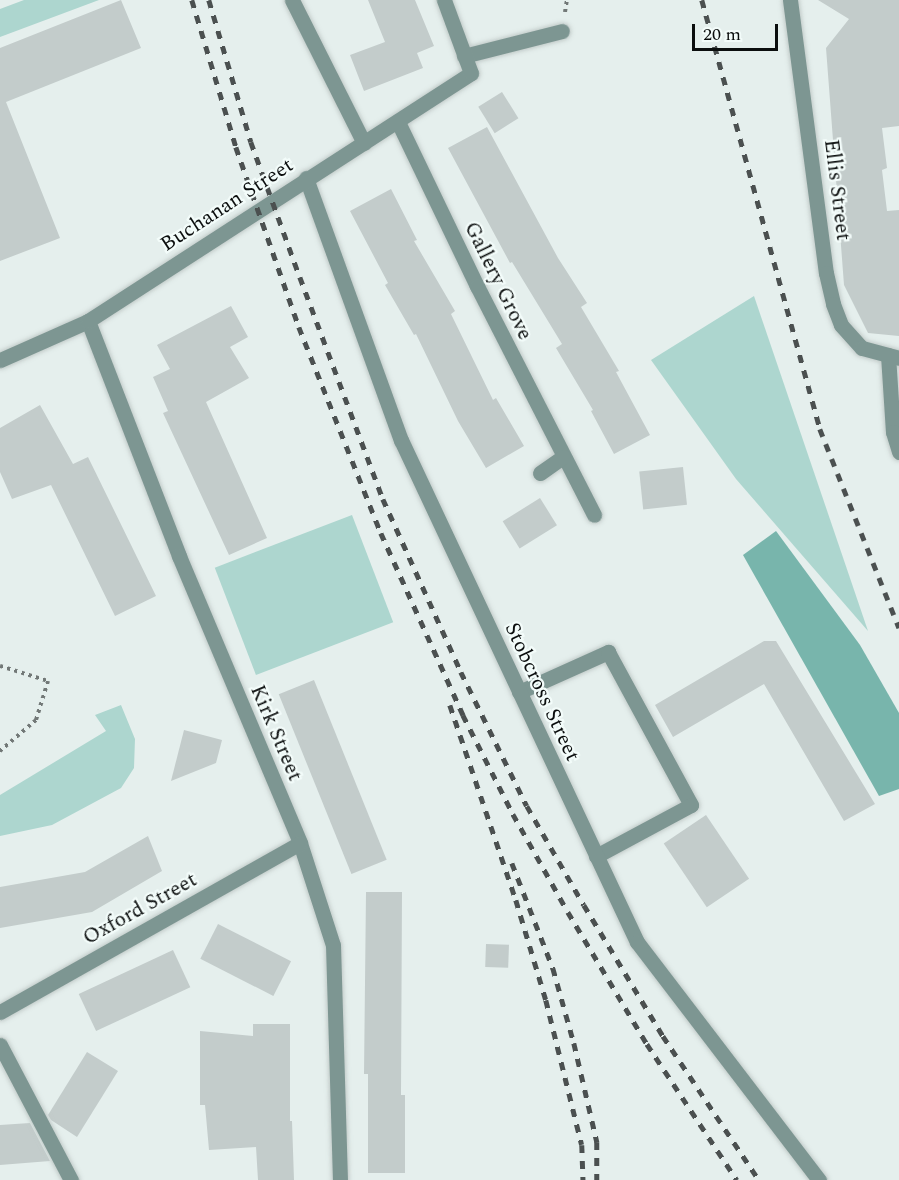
<!DOCTYPE html>
<style>
body{margin:0}
#map{position:relative;width:899px;height:1180px;overflow:hidden;background:#e5efed;font-family:Spectral,serif}
div>[style]{position:absolute}
.green>*{inset:0;background:#add6cf;transform-origin:0 0}
.forest>*{inset:0;background:#78b5ac}
.building>*{inset:0;background:#c3cccb;transform-origin:0 0}
.path>*{height:4px;margin-top:-2px;transform-origin:0;background:repeating-linear-gradient(90deg,#727877 0 3px,transparent 0 7.5px)}
.roads{filter:drop-shadow(0 0 2px #c2cbc9) drop-shadow(0 0 2px #c2cbc9)}
.service>*{height:15px;margin:-7.5px;padding:0 7.5px;transform-origin:7.5px;border-radius:7.5px;background:#7d9692}
.minor>*{height:15px;margin:-7.5px;padding:0 7.5px;transform-origin:7.5px;border-radius:7.5px;background:#7d9692}
.rail>*{height:4.5px;margin-top:-2.25px;transform-origin:0;background:repeating-linear-gradient(90deg,#4b5050 0 8px,transparent 0 16px)}
span{translate:-50% -50%;white-space:nowrap;text-align:center;line-height:1.15;-webkit-text-stroke:4.5px #f3fcfa;paint-order:stroke}
.street-label{font-size:21px;color:#0b0e0e}
.scale{position:absolute;left:692px;top:24px;width:86px;height:27px;box-sizing:border-box;border:3px solid #0b0e0e;border-top:0;padding-left:8px;font-size:18px;line-height:21px;white-space:nowrap;color:#0b0e0e;-webkit-text-stroke:4px #f3fcfa;paint-order:stroke}
</style>
<div id="map">
<div class="green">
<div style="clip-path:polygon(24px 0,99px 0,0 37px,0 9px)"></div>
<div style="clip-path:polygon(754px 296px,868px 631px,736px 479px,651px 360px)"></div>
<div style="left:352px;top:515px;width:115px;height:147px;rotate:69deg"></div>
<div style="clip-path:polygon(121px 705px,135px 739px,134px 768px,121px 788px,52px 825px,0 836px,0 795px,106px 731px,95px 715px)"></div>
</div>
<div class="forest">
<div style="clip-path:polygon(776px 531px,860px 645px,899px 713px,899px 789px,879px 796px,743px 555px)"></div>
</div>
<div class="building">
<div style="clip-path:polygon(121px 0,141px 48px,6px 102px,60px 238px,0 261px,0 48px)"></div>
<div style="clip-path:polygon(368px 0,415px 0,434px 46px,417px 53px,423px 68px,364px 91px,350px 55px,385px 42px)"></div>
<div style="clip-path:polygon(818px 0,899px 0,899px 126px,882px 128px,887px 168px,882px 170px,887px 211px,899px 210px,899px 336px,868px 333px,844px 285px,826px 48px,849px 19px)"></div>
<div style="left:502px;top:92px;width:31px;height:28px;rotate:58deg"></div>
<div style="clip-path:polygon(487px 127px,558px 258px,587px 303px,581px 307px,619px 371px,616px 372px,650px 435px,614px 454px,591px 411px,593px 410px,556px 348px,562px 344px,512px 262px,510px 263px,448px 148px)"></div>
<div style="clip-path:polygon(391px 189px,417px 240px,414px 241px,455px 311px,451px 314px,493px 400px,496px 398px,524px 446px,486px 468px,458px 421px,416px 334px,414px 335px,385px 285px,388px 283px,350px 211px)"></div>
<div style="clip-path:polygon(231px 306px,248px 337px,230px 347px,249px 378px,206px 402px,267px 538px,229px 555px,163px 413px,168px 411px,153px 377px,170px 369px,157px 345px)"></div>
<div style="clip-path:polygon(40px 405px,73px 464px,88px 457px,156px 596px,115px 616px,51px 485px,12px 499px,0 472px,0 428px)"></div>
<div style="left:683px;top:467px;width:38px;height:44px;rotate:84deg"></div>
<div style="left:540px;top:498px;width:32px;height:44px;rotate:58deg"></div>
<div style="clip-path:polygon(764px 641px,776px 641px,875px 804px,844px 821px,764px 684px,673px 737px,655px 705px)"></div>
<div style="left:314px;top:680px;width:194px;height:38px;rotate:68deg"></div>
<div style="clip-path:polygon(184px 730px,222px 740px,216px 763px,171px 781px)"></div>
<div style="left:706px;top:815px;width:77px;height:51px;rotate:56deg"></div>
<div style="clip-path:polygon(148px 836px,162px 871px,92px 912px,0 928px,0 887px,85px 872px)"></div>
<div style="clip-path:polygon(366px 892px,402px 892px,401px 1095px,405px 1095px,405px 1173px,368px 1173px,368px 1074px,364px 1074px)"></div>
<div style="left:218px;top:924px;width:82px;height:39px;rotate:27deg"></div>
<div style="left:486px;top:944px;width:23px;height:23px;rotate:2deg"></div>
<div style="left:173px;top:950px;width:41px;height:104px;rotate:65deg"></div>
<div style="clip-path:polygon(253px 1024px,290px 1024px,290px 1121px,292px 1121px,294px 1180px,258px 1180px,256px 1147px,209px 1150px,205px 1105px,200px 1105px,200px 1031px,253px 1036px)"></div>
<div style="clip-path:polygon(87px 1052px,118px 1071px,77px 1137px,51px 1120px,48px 1115px)"></div>
<div style="clip-path:polygon(30px 1123px,50px 1161px,0 1165px,0 1125px)"></div>
</div>
<div class="path">
<div style="left:565px;top:12px;width:12px;rotate:-81deg"></div>
<div style="left:0;top:666px;width:50px;rotate:17.4deg"></div>
<div style="left:48px;top:681px;width:41px;rotate:107.1deg"></div>
<div style="left:36px;top:720px;width:48px;rotate:139.3deg"></div>
</div>
<div class="roads">
<div class="service">
<div style="left:292px;top:0;width:160px;rotate:63.3deg"></div>
<div style="left:464px;top:56px;width:101px;rotate:-14.3deg"></div>
<div style="left:888px;top:355px;width:77px;rotate:86.3deg"></div>
<div style="left:893px;top:432px;width:21px;rotate:73deg"></div>
<div style="left:519px;top:692px;width:98px;rotate:-24.2deg"></div>
<div style="left:608px;top:652px;width:174px;rotate:61.5deg"></div>
<div style="left:691px;top:805px;width:108px;rotate:151.8deg"></div>
<div style="left:0;top:1045px;width:153px;rotate:62.3deg"></div>
</div>
<div class="minor">
<div style="left:790px;top:0;width:275px;rotate:82.5deg"></div>
<div style="left:826px;top:273px;width:32px;rotate:77deg"></div>
<div style="left:833px;top:304px;width:22px;rotate:69deg"></div>
<div style="left:841px;top:325px;width:31px;rotate:48deg"></div>
<div style="left:862px;top:348px;width:38px;rotate:15deg"></div>
<div style="left:398px;top:122px;width:182px;rotate:64.3deg"></div>
<div style="left:477px;top:286px;width:257px;rotate:62.9deg"></div>
<div style="left:306px;top:178px;width:279px;rotate:70.1deg"></div>
<div style="left:401px;top:440px;width:555px;rotate:64.82deg"></div>
<div style="left:637px;top:942px;width:300px;rotate:52.6deg"></div>
<div style="left:88px;top:321px;width:252px;rotate:68.8deg"></div>
<div style="left:179px;top:556px;width:311px;rotate:67.1deg"></div>
<div style="left:300px;top:843px;width:107px;rotate:72.1deg"></div>
<div style="left:333px;top:945px;width:235px;rotate:88.3deg"></div>
<div style="left:0;top:360px;width:96px;rotate:-23.9deg"></div>
<div style="left:88px;top:321px;width:456px;rotate:-32.9deg"></div>
<div style="left:471px;top:73px;width:78px;rotate:-110.3deg"></div>
<div style="left:540px;top:473px;width:28px;rotate:-35deg"></div>
<div style="left:0;top:1012px;width:344px;rotate:-29.4deg"></div>
</div>
</div>
<div class="rail">
<div style="left:192px;top:0;width:153px;rotate:73.3deg"></div>
<div style="left:236px;top:147px;width:191px;rotate:70.7deg"></div>
<div style="left:299px;top:327px;width:222px;rotate:68.3deg"></div>
<div style="left:381px;top:533px;width:200px;rotate:65.7deg"></div>
<div style="left:463px;top:715px;width:111px;rotate:63.2deg"></div>
<div style="left:513px;top:814px;width:112px;rotate:60.7deg"></div>
<div style="left:568px;top:912px;width:154px;rotate:59.1deg"></div>
<div style="left:647px;top:1044px;width:163px;rotate:56.5deg"></div>
<div style="left:209px;top:0;width:148px;rotate:73.5deg"></div>
<div style="left:251px;top:142px;width:144px;rotate:70.1deg"></div>
<div style="left:300px;top:277px;width:237px;rotate:69.5deg"></div>
<div style="left:383px;top:499px;width:190px;rotate:65.7deg"></div>
<div style="left:461px;top:672px;width:149px;rotate:63.8deg"></div>
<div style="left:527px;top:806px;width:114px;rotate:60.1deg"></div>
<div style="left:584px;top:905px;width:153px;rotate:58.9deg"></div>
<div style="left:663px;top:1036px;width:173px;rotate:56.3deg"></div>
<div style="left:702px;top:0;width:445px;rotate:74.6deg"></div>
<div style="left:820px;top:429px;width:214px;rotate:68.3deg"></div>
<div style="left:450px;top:705px;width:206px;rotate:71.3deg"></div>
<div style="left:516px;top:900px;width:104px;rotate:73.3deg"></div>
<div style="left:546px;top:1000px;width:149px;rotate:76.1deg"></div>
<div style="left:582px;top:1145px;width:35px;rotate:88deg"></div>
<div style="left:512px;top:863px;width:113px;rotate:68.7deg"></div>
<div style="left:553px;top:968px;width:78px;rotate:74.4deg"></div>
<div style="left:574px;top:1043px;width:102px;rotate:76.9deg"></div>
<div style="left:597px;top:1142px;width:38px;rotate:90deg"></div>
</div>
<div class="street-label">
<span style="left:837px;top:190px;rotate:83deg">Ellis Street</span>
<span style="left:227px;top:205px;rotate:-33deg">Buchanan Street</span>
<span style="left:498px;top:281px;rotate:64deg">Gallery Grove</span>
<span style="left:542px;top:692px;rotate:65deg">Stobcross Street</span>
<span style="left:276px;top:733px;rotate:67deg">Kirk Street</span>
<span style="left:140px;top:909px;rotate:-29deg">Oxford Street</span>
</div>
<div class="scale">20 m</div>
</div>
